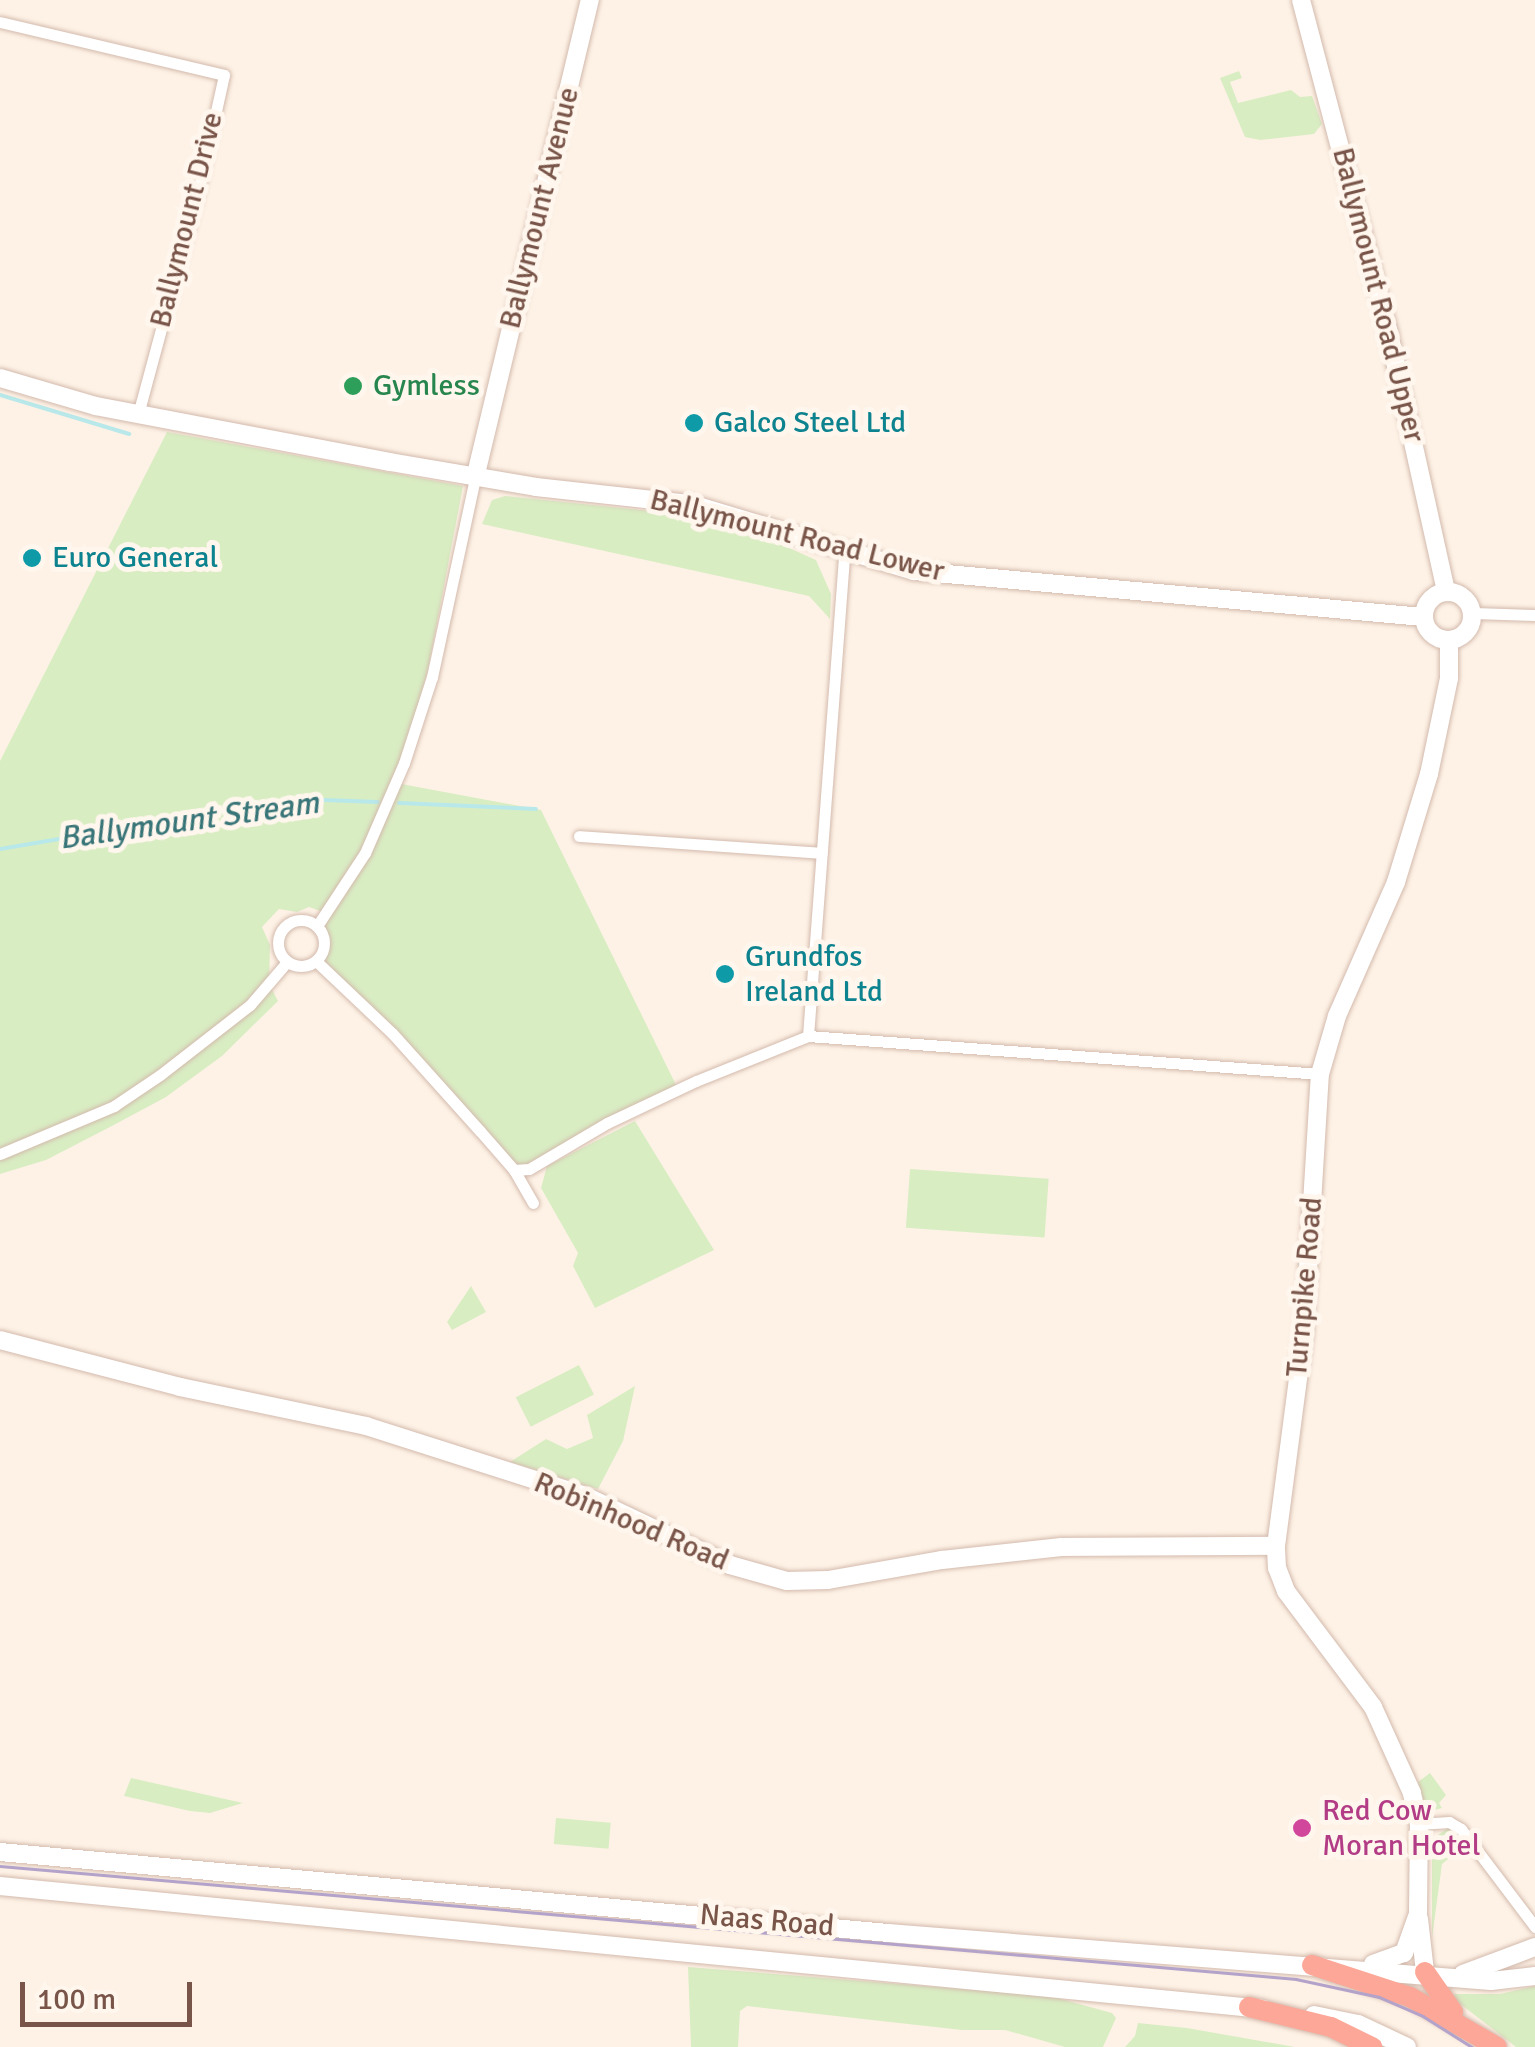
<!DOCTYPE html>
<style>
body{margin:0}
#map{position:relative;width:1535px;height:2047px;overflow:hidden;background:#fef2e6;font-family:Signika,sans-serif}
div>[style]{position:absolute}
.green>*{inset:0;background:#d9edc3;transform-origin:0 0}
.stream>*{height:4px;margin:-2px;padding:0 2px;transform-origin:2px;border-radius:2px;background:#b8e8e9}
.roads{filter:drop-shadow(0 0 2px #d3baad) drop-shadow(0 0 2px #d3baad)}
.street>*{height:11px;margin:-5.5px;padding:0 5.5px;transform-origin:5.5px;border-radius:5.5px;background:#fff}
.street>.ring{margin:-5.5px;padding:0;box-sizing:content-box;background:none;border:11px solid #fff;border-radius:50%}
.secondary>*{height:18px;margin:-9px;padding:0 9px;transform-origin:9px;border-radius:9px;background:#fff}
.secondary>.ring{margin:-9px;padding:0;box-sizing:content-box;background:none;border:18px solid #fff;border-radius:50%}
.highway>*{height:20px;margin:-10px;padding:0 10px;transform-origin:10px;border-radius:10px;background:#fca798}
.tram>*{height:2.5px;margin:-1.25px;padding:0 1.25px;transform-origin:1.25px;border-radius:1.25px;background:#b3a2c9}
.dots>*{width:28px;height:28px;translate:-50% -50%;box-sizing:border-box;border:5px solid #fff6ed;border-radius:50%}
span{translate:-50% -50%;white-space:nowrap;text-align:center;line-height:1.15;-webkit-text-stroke:10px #fff6ed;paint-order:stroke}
.street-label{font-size:30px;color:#795448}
.leisure-label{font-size:30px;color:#27864d}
.left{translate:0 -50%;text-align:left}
.culture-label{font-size:30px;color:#0d838f}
.hotel-label{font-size:30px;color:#b23c85}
.water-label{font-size:32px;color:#387578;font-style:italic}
.scale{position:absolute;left:20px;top:1982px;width:172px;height:45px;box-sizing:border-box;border:5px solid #795448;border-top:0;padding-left:12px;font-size:30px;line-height:35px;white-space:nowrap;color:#795448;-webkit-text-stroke:8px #fff6ed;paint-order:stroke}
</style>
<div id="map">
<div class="green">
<div style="clip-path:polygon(1239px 71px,1242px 78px,1230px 82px,1238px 103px,1291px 90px,1300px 97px,1312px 96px,1322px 124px,1314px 134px,1260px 140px,1245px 137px,1220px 78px)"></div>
<div style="clip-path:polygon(167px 432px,463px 486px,428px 670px,396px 783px,541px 810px,678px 1089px,521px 1171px,316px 961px,324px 948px,320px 930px,326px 913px,309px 907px,297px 912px,279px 909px,262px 927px,270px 945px,269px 984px,278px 1001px,222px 1056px,166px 1097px,110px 1127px,46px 1160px,0 1174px,0 761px)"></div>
<div style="clip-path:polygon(505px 496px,660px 512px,769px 539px,816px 560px,831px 594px,830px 619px,809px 596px,482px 524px,492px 500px)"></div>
<div style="clip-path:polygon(635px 1121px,714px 1250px,595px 1308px,573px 1266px,578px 1253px,541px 1188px,547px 1166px)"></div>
<div style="left:910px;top:1169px;width:139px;height:59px;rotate:4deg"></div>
<div style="clip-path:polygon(471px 1286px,486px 1312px,452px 1330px,447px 1322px)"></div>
<div style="left:579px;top:1365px;width:33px;height:71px;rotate:63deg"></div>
<div style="clip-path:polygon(635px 1386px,623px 1441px,598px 1489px,510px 1462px,546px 1439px,567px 1449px,593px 1438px,587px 1415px)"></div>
<div style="clip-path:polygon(1430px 1773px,1446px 1795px,1439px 1803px,1442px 1808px,1435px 1810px,1423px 1804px,1418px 1782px)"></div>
<div style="clip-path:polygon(131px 1778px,243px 1803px,210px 1813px,190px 1811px,124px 1796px)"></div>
<div style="left:556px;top:1818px;width:55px;height:26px;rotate:5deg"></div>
<div style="clip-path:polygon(1448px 1828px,1468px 1843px,1442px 1864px,1432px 1938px,1432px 1839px)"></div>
<div style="clip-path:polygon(688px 1967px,1050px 1996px,1112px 2013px,1116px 2018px,1103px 2047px,1065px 2047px,1005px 2030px,962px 2030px,747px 2006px,740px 2011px,738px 2047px,691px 2047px)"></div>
<div style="clip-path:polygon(1535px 1986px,1535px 2047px,1516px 2047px,1454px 1999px,1454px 1994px,1500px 1994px)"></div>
<div style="clip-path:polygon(1138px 2023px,1187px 2028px,1295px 2047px,1125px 2047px,1135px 2036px)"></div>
</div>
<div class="stream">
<div style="left:0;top:395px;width:135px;rotate:16.8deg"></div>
<div style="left:399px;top:803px;width:137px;rotate:2.5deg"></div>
<div style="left:0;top:849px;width:301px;rotate:-9.6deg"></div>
<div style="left:297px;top:799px;width:81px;rotate:2.1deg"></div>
</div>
<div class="roads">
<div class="street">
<div style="left:0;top:22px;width:230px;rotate:13.3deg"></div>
<div style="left:224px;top:75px;width:120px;rotate:102.5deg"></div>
<div style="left:198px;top:192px;width:230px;rotate:105.1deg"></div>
<div style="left:1472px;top:613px;width:63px;rotate:1.8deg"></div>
<div style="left:579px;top:836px;width:243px;rotate:4deg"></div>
<div class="ring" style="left:278px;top:920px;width:35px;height:35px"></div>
<div style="left:317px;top:926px;width:87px;rotate:-56.7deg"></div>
<div style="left:365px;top:853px;width:98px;rotate:-66.6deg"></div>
<div style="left:404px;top:763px;width:90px;rotate:-72deg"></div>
<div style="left:432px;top:677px;width:208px;rotate:-77.8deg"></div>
<div style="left:316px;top:961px;width:105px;rotate:43.5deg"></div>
<div style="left:392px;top:1033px;width:132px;rotate:48.1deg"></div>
<div style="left:480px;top:1131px;width:52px;rotate:48.9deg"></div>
<div style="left:514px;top:1170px;width:38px;rotate:60deg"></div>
<div style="left:808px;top:1036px;width:485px;rotate:-85.7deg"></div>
<div style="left:0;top:1154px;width:124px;rotate:-22.8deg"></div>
<div style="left:114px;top:1106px;width:55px;rotate:-34deg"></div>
<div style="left:160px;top:1075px;width:114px;rotate:-37.9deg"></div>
<div style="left:250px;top:1005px;width:57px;rotate:-49.3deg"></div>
<div style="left:514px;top:1170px;width:15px;rotate:-4deg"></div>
<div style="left:529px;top:1169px;width:91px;rotate:-30.5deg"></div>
<div style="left:607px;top:1123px;width:98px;rotate:-25.3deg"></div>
<div style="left:696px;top:1081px;width:121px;rotate:-21.9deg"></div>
<div style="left:808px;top:1036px;width:513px;rotate:4.24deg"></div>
<div style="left:1419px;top:1824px;width:30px;rotate:-4deg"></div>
<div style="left:1449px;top:1822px;width:14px;rotate:30deg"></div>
<div style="left:1461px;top:1829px;width:123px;rotate:52.9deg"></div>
</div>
<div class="secondary">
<div style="left:1301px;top:0;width:345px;rotate:75.2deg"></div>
<div style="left:1389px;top:334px;width:264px;rotate:77.5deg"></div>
<div style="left:0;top:378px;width:100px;rotate:16.3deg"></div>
<div style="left:96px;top:406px;width:299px;rotate:10.8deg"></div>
<div style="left:390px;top:462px;width:148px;rotate:9.7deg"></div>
<div style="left:536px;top:487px;width:156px;rotate:6.3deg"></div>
<div style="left:691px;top:504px;width:233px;rotate:16.7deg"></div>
<div style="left:914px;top:571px;width:511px;rotate:5.16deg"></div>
<div style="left:476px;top:474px;width:488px;rotate:-76.5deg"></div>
<div class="ring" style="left:1424px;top:592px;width:30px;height:30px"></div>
<div style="left:0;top:1340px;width:186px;rotate:14.6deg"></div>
<div style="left:180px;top:1387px;width:190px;rotate:11.8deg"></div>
<div style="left:366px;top:1426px;width:230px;rotate:17.7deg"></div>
<div style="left:585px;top:1496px;width:161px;rotate:25.4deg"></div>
<div style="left:730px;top:1565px;width:59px;rotate:15.7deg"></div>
<div style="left:787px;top:1581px;width:41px;rotate:-1.4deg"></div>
<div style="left:828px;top:1580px;width:116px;rotate:-10deg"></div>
<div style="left:942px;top:1560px;width:120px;rotate:-6.2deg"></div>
<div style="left:1061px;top:1547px;width:215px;rotate:-0.3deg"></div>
<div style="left:0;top:1852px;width:892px;rotate:5.21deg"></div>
<div style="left:888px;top:1933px;width:605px;rotate:4.55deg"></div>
<div style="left:1491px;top:1981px;width:44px;rotate:-6.5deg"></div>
<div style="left:0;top:1886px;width:1269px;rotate:5.56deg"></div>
<div style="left:1419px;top:1919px;width:53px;rotate:83.5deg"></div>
<div style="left:1373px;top:1964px;width:33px;rotate:-20deg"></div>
<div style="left:1404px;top:1953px;width:41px;rotate:-70.3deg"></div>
<div style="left:1418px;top:1914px;width:90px;rotate:-89.4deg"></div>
<div style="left:1419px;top:1824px;width:32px;rotate:-103deg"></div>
<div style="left:1412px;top:1793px;width:94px;rotate:-114.4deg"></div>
<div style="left:1373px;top:1707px;width:145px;rotate:-126.9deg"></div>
<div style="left:1286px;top:1591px;width:25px;rotate:-111deg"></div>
<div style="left:1277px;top:1568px;width:22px;rotate:-93deg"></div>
<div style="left:1276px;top:1546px;width:214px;rotate:-82.5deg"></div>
<div style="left:1304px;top:1334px;width:260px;rotate:-86.5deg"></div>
<div style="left:1320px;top:1074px;width:60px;rotate:-73.7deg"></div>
<div style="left:1337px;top:1016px;width:146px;rotate:-66.2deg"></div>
<div style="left:1396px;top:882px;width:113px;rotate:-73deg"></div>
<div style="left:1429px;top:774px;width:98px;rotate:-78.2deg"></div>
<div style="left:1449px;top:678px;width:38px;rotate:-90deg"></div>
<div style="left:1463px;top:1974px;width:77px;rotate:-20.6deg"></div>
<div style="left:1314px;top:2015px;width:45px;rotate:11.6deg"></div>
<div style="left:1358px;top:2024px;width:54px;rotate:25.1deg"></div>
</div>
<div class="highway">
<div style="left:1312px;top:1965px;width:103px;rotate:18.1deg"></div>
<div style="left:1410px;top:1997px;width:100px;rotate:29.9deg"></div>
<div style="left:1425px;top:1972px;width:49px;rotate:55deg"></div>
<div style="left:1249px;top:2007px;width:84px;rotate:13.7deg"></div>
<div style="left:1331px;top:2027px;width:46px;rotate:26deg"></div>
</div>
</div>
<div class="tram">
<div style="left:0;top:1866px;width:1301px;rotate:4.98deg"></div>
<div style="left:1296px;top:1979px;width:85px;rotate:12.2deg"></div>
<div style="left:1379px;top:1997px;width:48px;rotate:23.4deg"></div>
<div style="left:1423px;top:2016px;width:58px;rotate:32.3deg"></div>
</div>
<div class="dots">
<div style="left:353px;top:386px;background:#2e9e5b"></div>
<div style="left:694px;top:423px;background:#0f9aa8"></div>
<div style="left:32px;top:558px;background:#0f9aa8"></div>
<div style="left:725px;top:974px;background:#0f9aa8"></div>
<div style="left:1302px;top:1828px;background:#d1479c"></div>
</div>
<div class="street-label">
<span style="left:540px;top:208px;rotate:-76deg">Ballymount Avenue</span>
<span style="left:187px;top:220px;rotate:-76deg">Ballymount Drive</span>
<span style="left:1378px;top:295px;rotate:76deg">Ballymount Road Upper</span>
<span style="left:797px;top:536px;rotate:14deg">Ballymount Road Lower</span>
<span style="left:1305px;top:1287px;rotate:-85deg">Turnpike Road</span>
<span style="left:631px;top:1522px;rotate:23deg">Robinhood Road</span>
<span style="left:767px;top:1921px;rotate:5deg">Naas Road</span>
</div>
<div class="leisure-label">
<span class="left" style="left:373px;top:386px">Gymless</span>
</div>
<div class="culture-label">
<span class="left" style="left:714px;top:423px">Galco Steel Ltd</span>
<span class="left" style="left:52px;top:558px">Euro General</span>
<span class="left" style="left:745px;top:974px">Grundfos<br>Ireland Ltd</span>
</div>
<div class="hotel-label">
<span class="left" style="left:1322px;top:1828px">Red Cow<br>Moran Hotel</span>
</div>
<div class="water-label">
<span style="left:189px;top:821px;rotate:-8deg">Ballymount Stream</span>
</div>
<div class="scale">100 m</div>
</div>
